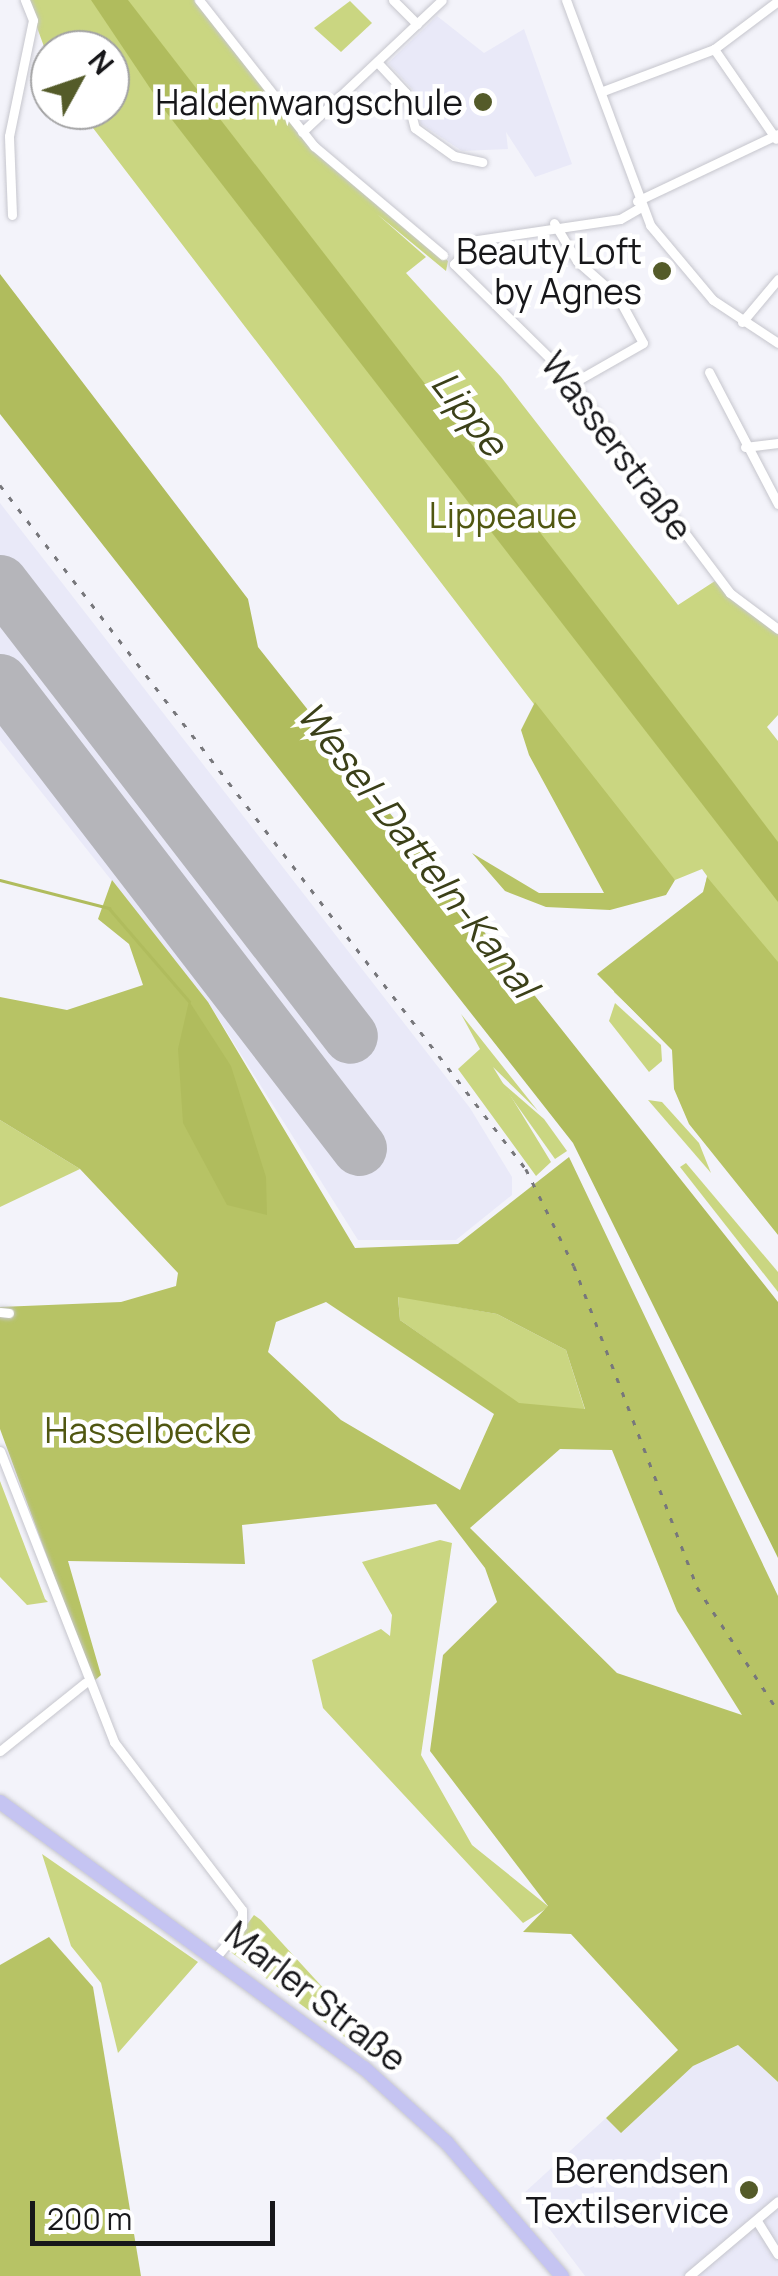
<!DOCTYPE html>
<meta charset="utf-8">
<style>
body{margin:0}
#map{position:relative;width:778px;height:2276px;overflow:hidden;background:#f3f3fa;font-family:Manrope,sans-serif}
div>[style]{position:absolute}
.built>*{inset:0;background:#e9e9f8}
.green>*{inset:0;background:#cad681}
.forest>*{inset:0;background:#b7c365}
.water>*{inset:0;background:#b0bc5d}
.stream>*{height:2.5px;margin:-1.25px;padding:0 1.25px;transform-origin:1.25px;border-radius:1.25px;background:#b0bc5d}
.runway>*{height:55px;margin:-27.5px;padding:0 27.5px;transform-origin:27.5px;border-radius:27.5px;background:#b5b5ba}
.roads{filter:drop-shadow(0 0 2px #c6c6cd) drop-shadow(0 0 2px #c6c6cd)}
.street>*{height:9px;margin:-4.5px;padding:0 4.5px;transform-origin:4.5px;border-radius:4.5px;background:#fff}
.primary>*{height:14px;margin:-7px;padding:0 7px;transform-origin:7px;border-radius:7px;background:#c5c4f2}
.rail>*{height:2.5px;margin-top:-1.25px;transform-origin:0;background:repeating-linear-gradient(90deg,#77777b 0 5px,transparent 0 15px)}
.dots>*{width:28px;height:28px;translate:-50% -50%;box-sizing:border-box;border:5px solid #fff;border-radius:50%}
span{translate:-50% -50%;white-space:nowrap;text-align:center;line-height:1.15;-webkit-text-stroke:9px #fff;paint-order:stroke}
.poi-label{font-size:35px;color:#17171a}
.right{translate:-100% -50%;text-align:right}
.street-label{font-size:35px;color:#17171a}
.park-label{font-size:35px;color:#505711}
.water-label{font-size:38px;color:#3b4018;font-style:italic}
.north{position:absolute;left:30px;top:30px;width:100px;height:100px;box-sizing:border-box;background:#fff;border:2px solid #a2a2a3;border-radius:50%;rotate:50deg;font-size:28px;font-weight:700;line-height:40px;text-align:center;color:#17171a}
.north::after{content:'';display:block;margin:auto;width:35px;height:45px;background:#545b29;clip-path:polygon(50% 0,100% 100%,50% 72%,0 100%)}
.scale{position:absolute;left:30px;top:2201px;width:245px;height:45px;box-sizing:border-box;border:5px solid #17171a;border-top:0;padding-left:12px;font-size:30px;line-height:35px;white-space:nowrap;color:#17171a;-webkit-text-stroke:8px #fff;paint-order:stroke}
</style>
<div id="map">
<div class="built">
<div style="clip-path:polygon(437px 16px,484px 53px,524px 29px,572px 164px,535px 177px,506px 132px,508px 149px,462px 151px,421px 124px,413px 90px,388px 63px)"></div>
<div style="clip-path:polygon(0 503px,470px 1108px,512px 1177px,512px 1195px,456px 1240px,358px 1240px,208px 1002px,0 740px)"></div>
<div style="clip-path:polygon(739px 2045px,778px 2082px,778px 2276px,585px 2276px,523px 2194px,606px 2118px,621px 2132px,693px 2066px)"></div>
</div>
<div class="green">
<div style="clip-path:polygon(27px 0,194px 0,306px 143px,448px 261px,446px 271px,377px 214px,426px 257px,406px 273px,501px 377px,678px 605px,715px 581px,778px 633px,778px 715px,767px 727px,778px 741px,778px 1234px,677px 1052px,614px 992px,613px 981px,704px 893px,707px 876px,702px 869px,675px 880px,661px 870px,80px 111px,110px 110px,110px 50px,50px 50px,50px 63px)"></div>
<div style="clip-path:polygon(350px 1px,372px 23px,341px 52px,314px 28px)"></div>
<div style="clip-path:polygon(615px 1003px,661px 1045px,662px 1061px,649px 1072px,609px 1021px)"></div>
<div style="clip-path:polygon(461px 1014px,538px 1111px,493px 1067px,551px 1162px,536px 1176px,458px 1069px,480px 1049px)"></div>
<div style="clip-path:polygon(499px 1080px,544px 1119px,567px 1151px,555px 1159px)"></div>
<div style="clip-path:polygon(648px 1100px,662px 1102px,699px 1143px,711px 1173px)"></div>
<div style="clip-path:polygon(0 1120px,80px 1169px,0 1207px)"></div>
<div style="clip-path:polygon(686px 1163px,778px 1272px,778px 1292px,680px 1167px)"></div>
<div style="clip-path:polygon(398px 1296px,497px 1314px,566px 1350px,585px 1410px,519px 1404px,400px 1320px)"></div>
<div style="clip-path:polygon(0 1481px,45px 1599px,48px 1602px,27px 1605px,0 1577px)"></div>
<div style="clip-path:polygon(440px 1540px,452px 1543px,421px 1755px,472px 1845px,549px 1907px,523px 1923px,323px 1708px,312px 1660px,381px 1629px,390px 1636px,392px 1615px,362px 1562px)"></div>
<div style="clip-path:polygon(42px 1854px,198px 1962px,118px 2053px,101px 1983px,71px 1946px)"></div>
<div style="clip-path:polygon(254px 1915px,261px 1920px,379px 2049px,370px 2056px,228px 1950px)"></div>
</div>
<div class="forest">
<div style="clip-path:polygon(535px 702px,675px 880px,666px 895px,610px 910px,546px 907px,505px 891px,472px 853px,539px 893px,604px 893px,529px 755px,521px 730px)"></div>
<div style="clip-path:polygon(707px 877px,778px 962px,778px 1235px,689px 1124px,674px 1089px,672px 1050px,597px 974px,703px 892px)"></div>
<div style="clip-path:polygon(evenodd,112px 880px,208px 1002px,355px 1248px,458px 1244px,569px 1157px,778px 1596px,778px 2082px,738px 2045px,693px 2066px,621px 2133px,606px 2118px,678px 2050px,571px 1934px,523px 1932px,548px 1906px,430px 1751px,443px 1655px,497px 1602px,485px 1568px,436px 1504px,242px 1525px,245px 1564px,68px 1561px,101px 1675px,93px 1682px,0 1429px,0 1307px,121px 1302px,176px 1286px,178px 1273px,80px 1169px,0 1120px,0 997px,67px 1010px,143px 985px,129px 944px,98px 919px,112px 880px,398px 1297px,497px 1314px,566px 1350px,585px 1409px,519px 1403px,400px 1320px,398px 1297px,112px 880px,326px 1302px,494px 1414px,460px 1490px,341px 1420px,268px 1352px,276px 1322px,326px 1302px,112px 880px,560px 1449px,612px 1450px,677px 1611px,742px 1715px,617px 1673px,470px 1528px,560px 1449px)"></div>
<div style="clip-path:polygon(49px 1937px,93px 1987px,141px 2276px,0 2276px,0 1965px)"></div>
</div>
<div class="water">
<div style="clip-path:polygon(91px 0,128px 0,720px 765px,778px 842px,778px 902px,166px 112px)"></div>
<div style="clip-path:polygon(0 274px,248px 599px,258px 647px,778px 1302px,778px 1558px,573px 1143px,0 414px)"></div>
<div style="clip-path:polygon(189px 1001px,231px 1066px,266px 1177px,267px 1215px,227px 1205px,183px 1123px,178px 1049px)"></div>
</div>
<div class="stream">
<div style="left:0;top:880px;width:113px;rotate:14.4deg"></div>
<div style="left:109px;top:908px;width:123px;rotate:49.3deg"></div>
</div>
<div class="runway">
<div style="left:0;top:582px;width:573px;rotate:52.37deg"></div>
<div style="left:0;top:681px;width:589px;rotate:52.45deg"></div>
</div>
<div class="roads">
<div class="street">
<div style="left:199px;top:0;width:186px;rotate:51.8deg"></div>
<div style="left:314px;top:146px;width:169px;rotate:40.2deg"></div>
<div style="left:393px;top:0;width:34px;rotate:45deg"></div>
<div style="left:566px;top:0;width:240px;rotate:69.5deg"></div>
<div style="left:650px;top:225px;width:98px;rotate:50deg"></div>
<div style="left:713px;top:300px;width:78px;rotate:33.5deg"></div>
<div style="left:714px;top:49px;width:109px;rotate:55.4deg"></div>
<div style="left:378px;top:63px;width:41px;rotate:47deg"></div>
<div style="left:406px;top:93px;width:36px;rotate:76deg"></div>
<div style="left:415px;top:128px;width:48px;rotate:35.7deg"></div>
<div style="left:454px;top:156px;width:29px;rotate:12deg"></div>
<div style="left:603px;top:91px;width:119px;rotate:-20.7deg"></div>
<div style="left:714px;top:49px;width:80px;rotate:-36.9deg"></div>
<div style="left:302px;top:132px;width:192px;rotate:-43.3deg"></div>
<div style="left:637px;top:201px;width:156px;rotate:-25.4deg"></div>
<div style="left:641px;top:207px;width:24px;rotate:150deg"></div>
<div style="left:620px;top:219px;width:144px;rotate:171.6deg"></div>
<div style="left:478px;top:240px;width:34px;rotate:135deg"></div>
<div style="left:454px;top:264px;width:154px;rotate:44.5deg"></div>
<div style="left:564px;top:372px;width:276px;rotate:53.1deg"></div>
<div style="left:730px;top:593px;width:60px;rotate:36.9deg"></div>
<div style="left:12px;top:215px;width:79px;rotate:-92.2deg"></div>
<div style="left:9px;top:136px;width:118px;rotate:-78.3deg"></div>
<div style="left:33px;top:20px;width:22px;rotate:-112deg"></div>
<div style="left:554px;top:223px;width:44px;rotate:58.8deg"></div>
<div style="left:577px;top:261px;width:55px;rotate:41.3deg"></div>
<div style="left:618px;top:297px;width:52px;rotate:61.5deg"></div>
<div style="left:643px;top:343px;width:81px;rotate:150.3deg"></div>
<div style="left:742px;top:322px;width:56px;rotate:-50.1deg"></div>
<div style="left:709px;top:372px;width:149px;rotate:62.4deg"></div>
<div style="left:745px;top:447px;width:33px;rotate:-7deg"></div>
<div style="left:0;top:1312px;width:9px;rotate:6deg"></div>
<div style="left:0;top:1451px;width:313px;rotate:68.6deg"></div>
<div style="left:114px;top:1742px;width:211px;rotate:52.7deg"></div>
<div style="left:242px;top:1910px;width:16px;rotate:90deg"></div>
<div style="left:242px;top:1926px;width:40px;rotate:130deg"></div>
<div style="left:0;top:1751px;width:109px;rotate:-38.7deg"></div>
<div style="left:757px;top:2221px;width:39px;rotate:58deg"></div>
<div style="left:689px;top:2276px;width:116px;rotate:-40.1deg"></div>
</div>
<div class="primary">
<div style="left:0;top:1802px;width:451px;rotate:36.2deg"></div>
<div style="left:364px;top:2068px;width:112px;rotate:42.1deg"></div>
<div style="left:447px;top:2143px;width:176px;rotate:49.2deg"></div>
</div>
</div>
<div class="rail">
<div style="left:0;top:485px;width:863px;rotate:52.44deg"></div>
<div style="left:526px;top:1169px;width:108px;rotate:63.7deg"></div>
<div style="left:574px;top:1266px;width:344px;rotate:69deg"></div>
<div style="left:697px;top:1587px;width:148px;rotate:56.8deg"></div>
</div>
<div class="dots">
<div style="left:483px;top:102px;background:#545b29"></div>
<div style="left:662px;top:271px;background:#545b29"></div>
<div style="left:749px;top:2190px;background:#545b29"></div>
</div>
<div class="poi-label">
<span class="right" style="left:463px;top:102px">Haldenwangschule</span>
<span class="right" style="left:642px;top:271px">Beauty Loft<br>by Agnes</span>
<span class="right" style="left:729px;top:2190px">Berendsen<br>Textilservice</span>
</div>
<div class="street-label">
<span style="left:617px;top:446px;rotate:53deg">Wasserstraße</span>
<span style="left:316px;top:1996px;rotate:38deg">Marler Straße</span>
</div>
<div class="park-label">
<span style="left:503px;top:515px">Lippeaue</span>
<span style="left:148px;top:1430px">Hasselbecke</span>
</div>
<div class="water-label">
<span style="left:470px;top:413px;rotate:52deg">Lippe</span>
<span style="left:418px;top:849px;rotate:52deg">Wesel-Datteln-Kanal</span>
</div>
<div class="north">N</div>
<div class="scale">200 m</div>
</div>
